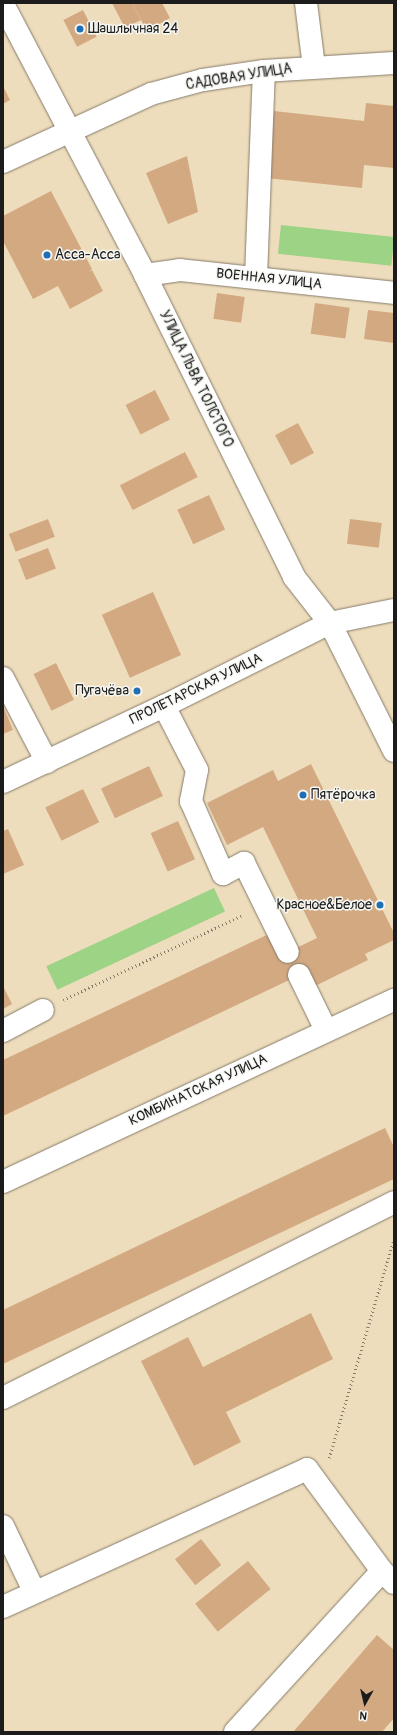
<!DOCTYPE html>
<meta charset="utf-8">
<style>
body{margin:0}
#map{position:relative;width:397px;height:1735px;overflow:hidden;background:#eeddbc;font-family:Pangolin,sans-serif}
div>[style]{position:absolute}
.green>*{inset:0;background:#9cd385;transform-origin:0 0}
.building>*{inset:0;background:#d3a982;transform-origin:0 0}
.path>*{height:2.5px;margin-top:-1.25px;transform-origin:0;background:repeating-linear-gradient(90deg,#857c6c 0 1px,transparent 0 4px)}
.roads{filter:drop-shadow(0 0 1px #857c6c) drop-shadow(0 0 1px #857c6c)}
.minor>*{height:22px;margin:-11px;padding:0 11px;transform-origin:11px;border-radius:11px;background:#fff}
.dots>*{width:11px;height:11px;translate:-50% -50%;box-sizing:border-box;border:2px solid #f6f6f2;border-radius:50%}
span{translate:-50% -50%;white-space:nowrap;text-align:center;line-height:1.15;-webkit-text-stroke:3px #f6f6f2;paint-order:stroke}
.poi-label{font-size:14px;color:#1c1c1c}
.left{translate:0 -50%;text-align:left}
.right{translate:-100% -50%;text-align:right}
.street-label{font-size:14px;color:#1c1c1c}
.frame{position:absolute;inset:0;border:4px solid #1c1c1c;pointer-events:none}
.north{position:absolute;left:345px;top:1683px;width:40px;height:40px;-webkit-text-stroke:3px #f6f6f2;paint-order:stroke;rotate:188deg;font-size:11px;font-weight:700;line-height:16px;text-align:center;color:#1c1c1c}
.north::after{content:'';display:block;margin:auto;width:14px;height:18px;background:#1c1c1c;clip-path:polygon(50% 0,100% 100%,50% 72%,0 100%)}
</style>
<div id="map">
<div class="green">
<div style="left:281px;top:225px;width:114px;height:29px;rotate:6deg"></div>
<div style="left:214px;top:888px;width:26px;height:185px;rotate:65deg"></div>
</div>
<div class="building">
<div style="clip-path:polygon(112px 3px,132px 3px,141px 20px,125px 28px)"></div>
<div style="clip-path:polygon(132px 3px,162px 3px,170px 18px,147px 31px)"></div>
<div style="left:83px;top:10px;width:30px;height:22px;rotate:63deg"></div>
<div style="clip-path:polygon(3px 86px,10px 100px,3px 104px)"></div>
<div style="clip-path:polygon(366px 103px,394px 106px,394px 168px,364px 165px,362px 188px,266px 178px,274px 111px,364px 121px)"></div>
<div style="clip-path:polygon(187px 156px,198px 212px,168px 224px,146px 173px)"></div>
<div style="clip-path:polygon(51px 191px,92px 269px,88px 272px,92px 270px,103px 291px,70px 309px,58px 286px,33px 299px,3px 241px,3px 216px)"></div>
<div style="left:217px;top:293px;width:28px;height:26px;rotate:8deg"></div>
<div style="left:315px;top:303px;width:35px;height:31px;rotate:8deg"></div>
<div style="clip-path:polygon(368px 310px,394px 313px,394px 343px,364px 339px)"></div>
<div style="left:155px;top:390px;width:33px;height:33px;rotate:63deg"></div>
<div style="left:298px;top:423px;width:34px;height:26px;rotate:62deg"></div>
<div style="left:185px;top:452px;width:28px;height:73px;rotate:63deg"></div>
<div style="left:209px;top:495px;width:38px;height:35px;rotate:65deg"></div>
<div style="left:48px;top:519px;width:19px;height:42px;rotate:69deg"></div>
<div style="left:350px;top:519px;width:32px;height:25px;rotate:7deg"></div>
<div style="left:48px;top:548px;width:22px;height:32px;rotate:69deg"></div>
<div style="left:153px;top:592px;width:69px;height:56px;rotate:66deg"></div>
<div style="left:56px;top:663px;width:41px;height:25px;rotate:64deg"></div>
<div style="clip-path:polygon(3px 706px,13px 730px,3px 734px)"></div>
<div style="clip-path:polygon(311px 764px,394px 933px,394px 940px,365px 954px,368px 960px,309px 989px,302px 974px,3px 1116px,3px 1060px,275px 931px,286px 953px,317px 938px,263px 827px,227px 845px,207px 803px,273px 770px,278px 781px)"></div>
<div style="left:149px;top:766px;width:33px;height:53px;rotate:65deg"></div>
<div style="left:83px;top:789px;width:37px;height:42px;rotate:64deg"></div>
<div style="left:178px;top:821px;width:42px;height:30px;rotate:66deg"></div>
<div style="clip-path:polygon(8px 829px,24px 865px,3px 874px,3px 831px)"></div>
<div style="clip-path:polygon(3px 986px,12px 1004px,3px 1009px)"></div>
<div style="clip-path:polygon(385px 1128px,394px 1147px,394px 1179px,3px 1364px,3px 1310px)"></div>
<div style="clip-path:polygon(311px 1313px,333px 1359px,226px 1412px,241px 1442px,194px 1466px,141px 1361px,188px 1337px,203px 1367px)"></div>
<div style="left:201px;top:1539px;width:33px;height:33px;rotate:52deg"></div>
<div style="left:248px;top:1561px;width:36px;height:68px;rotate:51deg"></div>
<div style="clip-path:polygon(377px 1635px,394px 1650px,394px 1718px,382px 1732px,293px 1732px)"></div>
</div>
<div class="path">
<div style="left:63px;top:1000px;width:199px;rotate:-25.3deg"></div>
<div style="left:329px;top:1458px;width:228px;rotate:-73.5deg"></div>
</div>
<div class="roads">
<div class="minor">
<div style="left:306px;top:3px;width:64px;rotate:82.9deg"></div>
<div style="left:3px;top:4px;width:306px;rotate:62.3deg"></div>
<div style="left:145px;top:275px;width:337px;rotate:63.7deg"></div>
<div style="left:294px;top:577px;width:58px;rotate:52deg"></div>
<div style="left:330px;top:623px;width:143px;rotate:63.4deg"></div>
<div style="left:3px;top:162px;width:163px;rotate:-24.7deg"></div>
<div style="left:151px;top:94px;width:54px;rotate:-15.1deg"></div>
<div style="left:203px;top:80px;width:62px;rotate:-8.4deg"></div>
<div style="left:264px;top:71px;width:130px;rotate:-3.5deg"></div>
<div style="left:145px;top:275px;width:35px;rotate:-8deg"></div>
<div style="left:180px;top:270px;width:215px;rotate:6.1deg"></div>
<div style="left:256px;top:277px;width:206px;rotate:-87.8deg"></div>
<div style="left:3px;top:678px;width:95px;rotate:62.4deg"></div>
<div style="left:164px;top:706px;width:72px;rotate:62.7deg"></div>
<div style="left:197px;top:770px;width:32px;rotate:101deg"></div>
<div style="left:191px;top:801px;width:80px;rotate:66.3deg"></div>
<div style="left:223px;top:874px;width:24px;rotate:-28deg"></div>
<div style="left:244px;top:863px;width:99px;rotate:63.7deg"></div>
<div style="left:3px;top:782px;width:178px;rotate:-25.3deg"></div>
<div style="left:164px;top:706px;width:186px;rotate:-26.6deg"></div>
<div style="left:330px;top:623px;width:65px;rotate:-11.5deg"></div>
<div style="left:299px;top:975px;width:61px;rotate:63.9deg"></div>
<div style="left:3px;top:1031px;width:45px;rotate:-27.7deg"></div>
<div style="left:3px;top:1182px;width:431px;rotate:-25deg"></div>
<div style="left:3px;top:1398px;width:437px;rotate:-26.6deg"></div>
<div style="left:3px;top:1526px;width:72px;rotate:64.5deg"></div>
<div style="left:3px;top:1607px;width:334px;rotate:-24.4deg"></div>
<div style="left:307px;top:1469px;width:127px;rotate:53.7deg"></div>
<div style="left:235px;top:1732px;width:218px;rotate:-47.6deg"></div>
<div style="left:382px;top:1571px;width:17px;rotate:45deg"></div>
</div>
</div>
<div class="dots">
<div style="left:80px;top:29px;background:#1f6fb2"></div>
<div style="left:47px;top:255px;background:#1f6fb2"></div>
<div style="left:137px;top:691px;background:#1f6fb2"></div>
<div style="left:303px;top:795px;background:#1f6fb2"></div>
<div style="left:380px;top:905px;background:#1f6fb2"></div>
</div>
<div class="poi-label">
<span class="left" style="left:88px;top:29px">Шашлычная 24</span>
<span class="left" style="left:55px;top:255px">Асса-Асса</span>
<span class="right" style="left:129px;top:691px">Пугачёва</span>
<span class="left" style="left:311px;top:795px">Пятёрочка</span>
<span class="right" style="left:372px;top:905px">Красное&amp;Белое</span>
</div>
<div class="street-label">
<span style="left:239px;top:77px;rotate:-9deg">САДОВАЯ УЛИЦА</span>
<span style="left:269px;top:279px;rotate:6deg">ВОЕННАЯ УЛИЦА</span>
<span style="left:196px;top:379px;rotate:64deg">УЛИЦА ЛЬВА ТОЛСТОГО</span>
<span style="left:196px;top:689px;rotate:-26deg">ПРОЛЕТАРСКАЯ УЛИЦА</span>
<span style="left:198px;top:1090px;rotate:-25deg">КОМБИНАТСКАЯ УЛИЦА</span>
</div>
<div class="frame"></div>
<div class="north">N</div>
</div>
